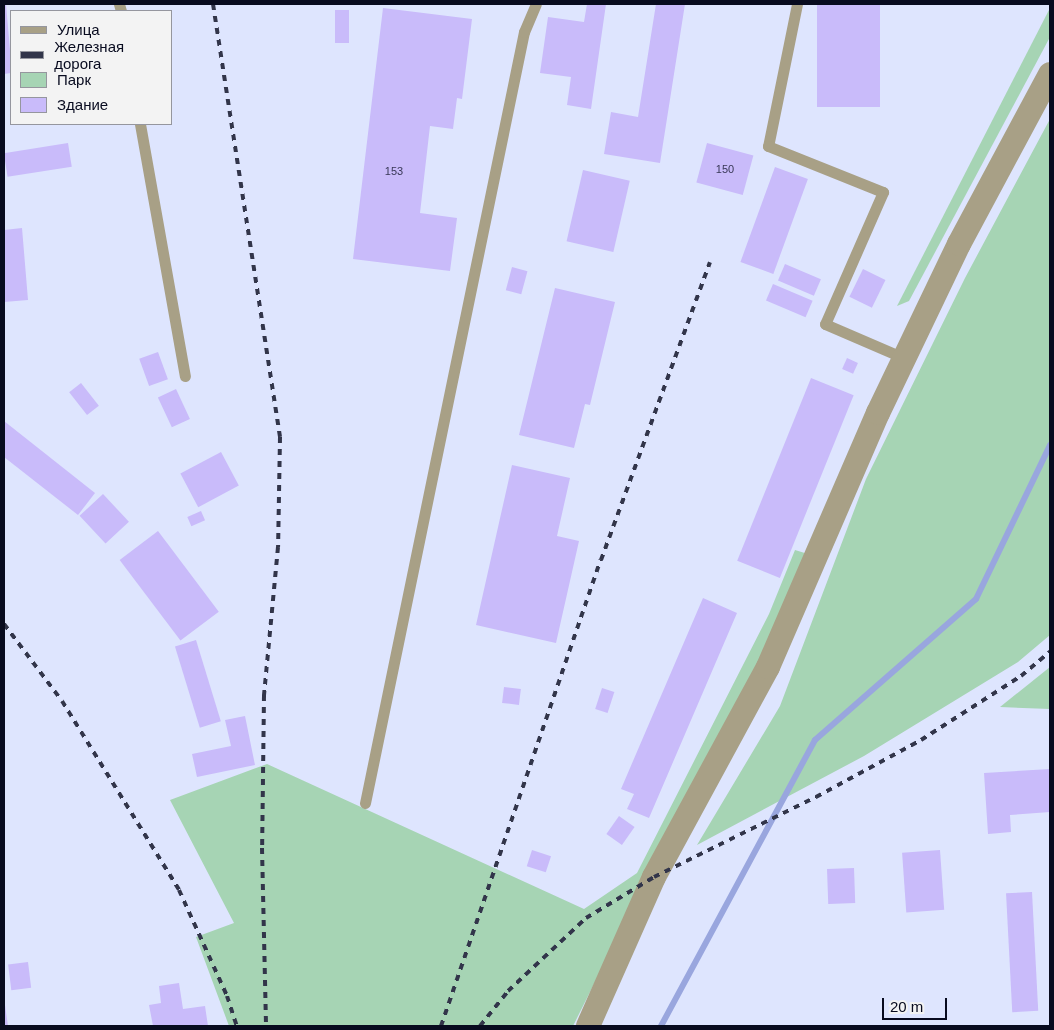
<!DOCTYPE html>
<meta charset="utf-8">
<style>
body{margin:0}
#map{position:relative;width:1054px;height:1030px;overflow:hidden;background:#dee5fe;font-family:Helvetica,sans-serif}
div>[style]{position:absolute}
.green>*{inset:0;background:#a6d4b4}
.stream>*{height:6px;margin:-3px;padding:0 3px;transform-origin:3px;border-radius:3px;background:#99a6de}
.building>*{inset:0;background:#c9bbfa;transform-origin:0 0}
.lane>*{height:11px;margin:-5.5px;padding:0 5.5px;transform-origin:5.5px;border-radius:5.5px;background:#a8a086}
.street>*{height:24px;margin:-12px;padding:0 12px;transform-origin:12px;border-radius:12px;background:#a8a086}
.rail>*{height:4px;margin-top:-2px;transform-origin:0;background:repeating-linear-gradient(90deg,#32354a 0 6px,transparent 0 12px)}
span{translate:-50% -50%;white-space:nowrap;text-align:center;line-height:1.15;-webkit-text-stroke:4px #f3f3f3;paint-order:stroke}
.number-label{font-size:11px;color:#383756}
.number-label span{-webkit-text-stroke-width:0}
.frame{position:absolute;inset:0;border:5px solid #080b1f;pointer-events:none}
.legend{position:absolute;left:10px;top:10px;width:162px;height:115px;box-sizing:border-box;background:#f3f3f3;border:1px solid #95969e;margin:0;padding:6px 9px;list-style:none;font-size:15px;color:#080b1f}
.legend li{display:flex;align-items:center;gap:10px;height:25px}
.legend b{width:25px;border:1px solid #95969e}
.scale{position:absolute;left:882px;top:998px;width:65px;height:22px;box-sizing:border-box;border:2px solid #080b1f;border-top:0;padding-left:6px;font-size:15px;line-height:18px;white-space:nowrap;color:#080b1f;-webkit-text-stroke:4px #f3f3f3;paint-order:stroke}
</style>
<div id="map">
<div class="green">
<div style="clip-path:polygon(1050px 8px,1050px 37px,909px 301px,897px 306px)"></div>
<div style="clip-path:polygon(1050px 119px,1050px 635px,1018px 662px,864px 756px,697px 845px,780px 706px,866px 479px,965px 278px)"></div>
<div style="clip-path:polygon(795px 550px,808px 554px,762px 668px,651px 870px,573px 1026px,229px 1026px,196px 937px,234px 923px,170px 800px,267px 764px,584px 909px,637px 873px,769px 614px)"></div>
<div style="clip-path:polygon(1050px 667px,1050px 709px,1000px 707px)"></div>
</div>
<div class="stream">
<div style="left:661px;top:1026px;width:325px;rotate:-61.7deg"></div>
<div style="left:815px;top:740px;width:214px;rotate:-41.2deg"></div>
<div style="left:976px;top:599px;width:171px;rotate:-64.3deg"></div>
</div>
<div class="building">
<div style="clip-path:polygon(4px 4px,6px 4px,11px 62px,11px 73px,4px 74px)"></div>
<div style="clip-path:polygon(587px 4px,606px 4px,591px 109px,567px 105px,571px 77px,540px 73px,548px 17px,584px 22px)"></div>
<div style="clip-path:polygon(656px 4px,685px 4px,660px 163px,604px 154px,611px 112px,638px 117px)"></div>
<div style="left:817px;top:4px;width:63px;height:103px"></div>
<div style="clip-path:polygon(383px 8px,472px 19px,462px 99px,457px 98px,453px 129px,430px 126px,420px 213px,457px 218px,450px 271px,353px 259px)"></div>
<div style="left:335px;top:10px;width:14px;height:33px"></div>
<div style="left:68px;top:143px;width:24px;height:65px;rotate:81deg"></div>
<div style="left:707px;top:143px;width:48px;height:41px;rotate:15deg"></div>
<div style="left:775px;top:167px;width:35px;height:101px;rotate:20deg"></div>
<div style="left:583px;top:170px;width:48px;height:73px;rotate:13deg"></div>
<div style="clip-path:polygon(22px 228px,28px 300px,4px 302px,4px 230px)"></div>
<div style="left:785px;top:264px;width:39px;height:18px;rotate:23deg"></div>
<div style="left:512px;top:267px;width:16px;height:24px;rotate:15deg"></div>
<div style="left:863px;top:269px;width:25px;height:31px;rotate:26deg"></div>
<div style="left:773px;top:284px;width:43px;height:18px;rotate:23deg"></div>
<div style="clip-path:polygon(555px 288px,615px 302px,590px 405px,585px 404px,574px 448px,519px 435px)"></div>
<div style="left:158px;top:352px;width:29px;height:20px;rotate:70deg"></div>
<div style="left:847px;top:358px;width:12px;height:12px;rotate:24deg"></div>
<div style="left:811px;top:378px;width:46px;height:197px;rotate:22deg"></div>
<div style="left:81px;top:383px;width:29px;height:15px;rotate:52deg"></div>
<div style="left:176px;top:389px;width:33px;height:20px;rotate:65deg"></div>
<div style="clip-path:polygon(4px 421px,95px 493px,78px 515px,4px 457px)"></div>
<div style="left:221px;top:452px;width:38px;height:46px;rotate:62deg"></div>
<div style="clip-path:polygon(512px 465px,570px 478px,557px 536px,579px 541px,556px 643px,476px 625px)"></div>
<div style="left:103px;top:494px;width:38px;height:32px;rotate:47deg"></div>
<div style="left:201px;top:511px;width:10px;height:15px;rotate:66deg"></div>
<div style="left:158px;top:531px;width:101px;height:48px;rotate:53deg"></div>
<div style="clip-path:polygon(703px 598px,737px 613px,649px 818px,627px 809px,634px 794px,621px 789px)"></div>
<div style="left:196px;top:640px;width:85px;height:22px;rotate:73deg"></div>
<div style="left:504px;top:687px;width:17px;height:16px;rotate:7deg"></div>
<div style="left:602px;top:688px;width:13px;height:22px;rotate:18deg"></div>
<div style="clip-path:polygon(245px 716px,255px 765px,197px 777px,192px 754px,231px 746px,225px 720px)"></div>
<div style="clip-path:polygon(1050px 769px,1050px 812px,1010px 815px,1011px 832px,988px 834px,984px 773px)"></div>
<div style="left:619px;top:816px;width:19px;height:22px;rotate:35deg"></div>
<div style="left:532px;top:850px;width:20px;height:17px;rotate:18deg"></div>
<div style="left:940px;top:850px;width:60px;height:38px;rotate:86deg"></div>
<div style="left:854px;top:868px;width:35px;height:27px;rotate:88deg"></div>
<div style="left:1032px;top:892px;width:119px;height:26px;rotate:87deg"></div>
<div style="left:28px;top:962px;width:26px;height:20px;rotate:83deg"></div>
<div style="clip-path:polygon(179px 983px,183px 1009px,205px 1006px,208px 1026px,153px 1026px,149px 1005px,161px 1003px,159px 986px)"></div>
<div style="clip-path:polygon(4px 1005px,5px 1005px,8px 1026px,4px 1026px)"></div>
</div>
<div class="lane">
<div style="left:119px;top:4px;width:7px;rotate:74deg"></div>
<div style="left:797px;top:4px;width:145px;rotate:101.5deg"></div>
<div style="left:768px;top:146px;width:124px;rotate:21.8deg"></div>
<div style="left:883px;top:192px;width:144px;rotate:113.7deg"></div>
<div style="left:825px;top:324px;width:86px;rotate:23.3deg"></div>
<div style="left:140px;top:124px;width:256px;rotate:79.9deg"></div>
<div style="left:365px;top:803px;width:787px;rotate:-78.35deg"></div>
<div style="left:524px;top:32px;width:30px;rotate:-67deg"></div>
</div>
<div class="street">
<div style="left:588px;top:1026px;width:163px;rotate:-66.1deg"></div>
<div style="left:654px;top:877px;width:239px;rotate:-61.5deg"></div>
<div style="left:768px;top:667px;width:277px;rotate:-66.6deg"></div>
<div style="left:878px;top:413px;width:187px;rotate:-64.4deg"></div>
<div style="left:959px;top:244px;width:193px;rotate:-61.8deg"></div>
</div>
<div class="rail">
<div style="left:213px;top:4px;width:438px;rotate:81.2deg"></div>
<div style="left:280px;top:437px;width:110px;rotate:91deg"></div>
<div style="left:278px;top:547px;width:149px;rotate:95.4deg"></div>
<div style="left:264px;top:695px;width:153px;rotate:90.7deg"></div>
<div style="left:262px;top:848px;width:178px;rotate:88.7deg"></div>
<div style="left:4px;top:624px;width:96px;rotate:53deg"></div>
<div style="left:62px;top:701px;width:222px;rotate:58.2deg"></div>
<div style="left:179px;top:890px;width:116px;rotate:65.6deg"></div>
<div style="left:227px;top:996px;width:32px;rotate:72deg"></div>
<div style="left:441px;top:1026px;width:493px;rotate:-71.1deg"></div>
<div style="left:601px;top:560px;width:317px;rotate:-69.9deg"></div>
<div style="left:480px;top:1026px;width:45px;rotate:-51.3deg"></div>
<div style="left:508px;top:991px;width:107px;rotate:-43.1deg"></div>
<div style="left:586px;top:918px;width:79px;rotate:-31.1deg"></div>
<div style="left:654px;top:877px;width:181px;rotate:-26.3deg"></div>
<div style="left:816px;top:797px;width:119px;rotate:-28.5deg"></div>
<div style="left:921px;top:740px;width:119px;rotate:-32.6deg"></div>
<div style="left:1021px;top:676px;width:38px;rotate:-40deg"></div>
</div>
<div class="number-label">
<span style="left:725px;top:169px">150</span>
<span style="left:394px;top:171px">153</span>
</div>
<div class="frame"></div>
<ul class="legend">
<li><b style="height:6px;background:#a8a086"></b>Улица</li>
<li><b style="height:6px;background:#32354a"></b>Железная дорога</li>
<li><b style="height:14px;background:#a6d4b4"></b>Парк</li>
<li><b style="height:14px;background:#c9bbfa"></b>Здание</li>
</ul>
<div class="scale">20 m</div>
</div>
